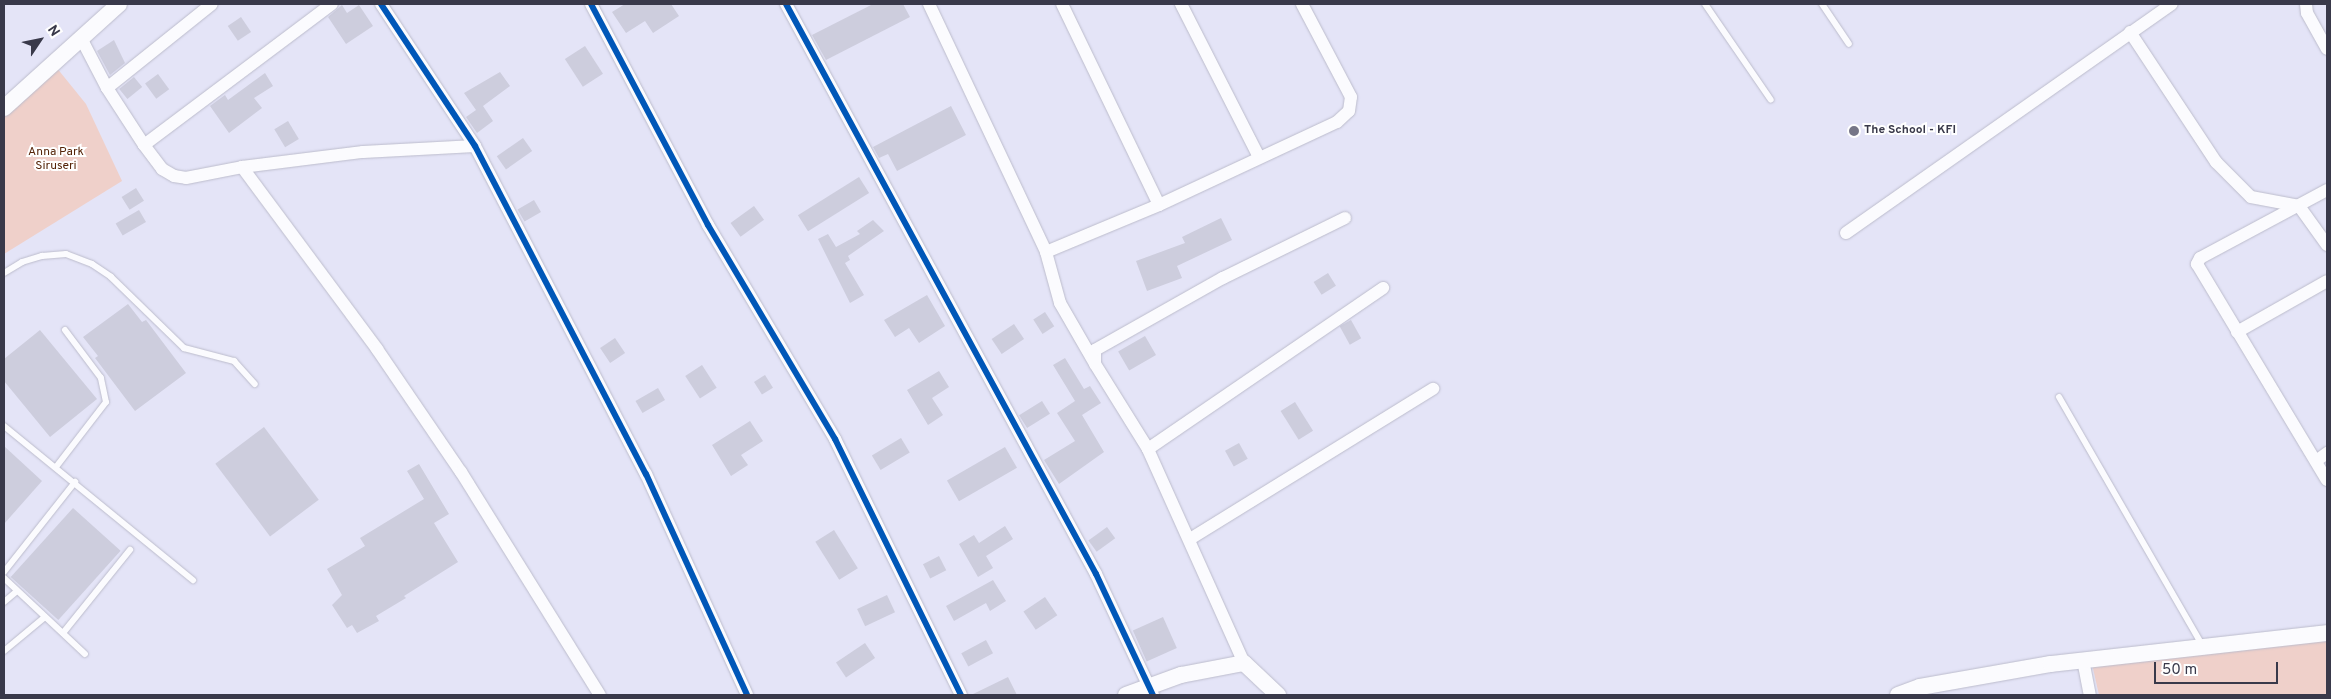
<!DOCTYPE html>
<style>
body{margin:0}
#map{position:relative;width:2331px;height:699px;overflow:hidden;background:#e4e4f7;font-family:Overpass,sans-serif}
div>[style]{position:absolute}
.green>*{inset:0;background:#efd0ca}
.building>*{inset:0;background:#cdcddd;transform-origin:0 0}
.roads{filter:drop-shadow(0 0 1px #bcbccc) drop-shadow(0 0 1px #bcbccc)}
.service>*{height:6px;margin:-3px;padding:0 3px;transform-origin:3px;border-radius:3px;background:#fbfbfe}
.minor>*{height:12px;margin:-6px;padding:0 6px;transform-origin:6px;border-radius:6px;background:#fbfbfe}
.tertiary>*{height:16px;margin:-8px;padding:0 8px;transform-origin:8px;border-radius:8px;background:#fbfbfe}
.cycleway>*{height:6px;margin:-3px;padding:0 3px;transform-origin:3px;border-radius:3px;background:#0057b8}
.dots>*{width:14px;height:14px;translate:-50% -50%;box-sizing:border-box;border:2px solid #fff;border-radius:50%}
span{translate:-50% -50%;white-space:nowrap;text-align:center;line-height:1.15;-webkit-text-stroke:4px #fff;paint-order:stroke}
.poi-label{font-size:12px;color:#39394a;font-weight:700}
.left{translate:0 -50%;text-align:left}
.park-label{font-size:12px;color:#542307}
.frame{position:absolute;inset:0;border:5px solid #39394a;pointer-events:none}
.north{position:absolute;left:15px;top:15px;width:50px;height:50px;-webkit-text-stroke:4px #fff;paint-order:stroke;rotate:56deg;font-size:14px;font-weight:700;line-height:20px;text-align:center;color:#39394a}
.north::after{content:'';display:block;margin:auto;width:18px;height:22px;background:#39394a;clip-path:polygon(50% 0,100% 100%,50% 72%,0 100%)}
.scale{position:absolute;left:2154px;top:662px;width:124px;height:22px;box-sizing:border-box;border:2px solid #39394a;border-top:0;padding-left:6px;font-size:15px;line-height:18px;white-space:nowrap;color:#39394a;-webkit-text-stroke:4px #fff;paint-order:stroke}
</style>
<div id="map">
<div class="green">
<div style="clip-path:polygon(52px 62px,86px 104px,122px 181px,4px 254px,4px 104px)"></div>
<div style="clip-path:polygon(2327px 638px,2327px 695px,2099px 695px,2092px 664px)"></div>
</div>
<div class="building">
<div style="clip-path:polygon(625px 4px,671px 4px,679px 16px,653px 33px,645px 21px,626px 33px,612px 12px)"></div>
<div style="clip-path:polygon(873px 4px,903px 4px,910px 17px,826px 60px,812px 35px)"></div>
<div style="clip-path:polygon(342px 5px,347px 13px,359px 5px,373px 26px,346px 44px,328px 17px)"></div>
<div style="left:241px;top:17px;width:18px;height:16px;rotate:56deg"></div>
<div style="clip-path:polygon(114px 40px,125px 63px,110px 75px,97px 51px)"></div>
<div style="left:585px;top:46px;width:33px;height:24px;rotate:57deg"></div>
<div style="clip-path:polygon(500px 72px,510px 86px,483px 106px,493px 121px,477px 133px,466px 117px,476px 110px,464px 93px)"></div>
<div style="clip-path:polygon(265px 73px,273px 86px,254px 98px,262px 108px,229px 133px,210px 106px,225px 95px,228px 100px)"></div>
<div style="left:158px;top:74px;width:19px;height:16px;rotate:54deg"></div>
<div style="left:134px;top:77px;width:13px;height:19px;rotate:51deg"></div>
<div style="clip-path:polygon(951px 106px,966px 135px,897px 171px,888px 154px,879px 158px,873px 147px)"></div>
<div style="left:288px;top:121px;width:21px;height:16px;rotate:59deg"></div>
<div style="left:523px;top:138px;width:16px;height:32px;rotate:55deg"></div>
<div style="left:859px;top:177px;width:19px;height:72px;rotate:58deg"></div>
<div style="left:136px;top:188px;width:15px;height:17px;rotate:58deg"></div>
<div style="left:534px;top:200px;width:14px;height:19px;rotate:60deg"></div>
<div style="left:754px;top:206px;width:17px;height:29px;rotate:54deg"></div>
<div style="left:139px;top:210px;width:14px;height:27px;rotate:60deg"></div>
<div style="clip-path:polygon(1221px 218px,1232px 240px,1177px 266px,1182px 278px,1147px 291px,1136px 261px,1185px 243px,1182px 237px)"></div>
<div style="clip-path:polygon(873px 220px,884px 231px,848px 256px,850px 260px,845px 263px,864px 295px,850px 303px,818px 239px,828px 234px,836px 247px,860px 234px,857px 231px)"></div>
<div style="left:1328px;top:273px;width:15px;height:17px;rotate:58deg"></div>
<div style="clip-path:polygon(927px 295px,945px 326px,919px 343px,909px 328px,895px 337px,884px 320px)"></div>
<div style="clip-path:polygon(128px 304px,142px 322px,146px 320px,186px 373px,135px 411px,95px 358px,98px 356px,83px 337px)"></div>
<div style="left:1045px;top:312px;width:17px;height:14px;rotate:57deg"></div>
<div style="left:1351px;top:320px;width:21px;height:13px;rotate:61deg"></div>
<div style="left:1014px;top:324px;width:18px;height:27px;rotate:56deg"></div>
<div style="clip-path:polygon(40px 330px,97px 399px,50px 437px,4px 381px,4px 359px)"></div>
<div style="left:1145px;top:336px;width:22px;height:31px;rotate:60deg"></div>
<div style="left:615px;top:338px;width:18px;height:18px;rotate:56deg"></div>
<div style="clip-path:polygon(1065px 358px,1084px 389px,1090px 386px,1101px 403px,1082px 415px,1104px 452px,1059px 484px,1044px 460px,1075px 441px,1057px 413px,1075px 401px,1053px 365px)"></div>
<div style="left:702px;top:365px;width:27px;height:20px;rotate:57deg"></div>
<div style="clip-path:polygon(939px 371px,949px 387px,932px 398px,943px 415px,928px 425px,907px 390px)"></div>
<div style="left:765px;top:375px;width:15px;height:13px;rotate:58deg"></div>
<div style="left:658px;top:388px;width:14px;height:26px;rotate:60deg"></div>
<div style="left:1042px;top:401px;width:15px;height:27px;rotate:58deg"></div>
<div style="left:1295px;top:402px;width:34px;height:17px;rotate:58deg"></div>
<div style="clip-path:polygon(750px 421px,763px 441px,741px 455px,748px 465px,731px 476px,712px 445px)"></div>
<div style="left:264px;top:427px;width:91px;height:61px;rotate:53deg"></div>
<div style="left:901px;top:438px;width:17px;height:34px;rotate:59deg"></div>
<div style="left:1239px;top:443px;width:18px;height:16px;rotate:61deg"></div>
<div style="clip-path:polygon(4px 446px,42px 481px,4px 524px)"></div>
<div style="left:1005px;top:447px;width:24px;height:67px;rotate:60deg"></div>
<div style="clip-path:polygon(419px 464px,449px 514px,434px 523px,458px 562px,404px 596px,406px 598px,376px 616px,379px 621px,357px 633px,352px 625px,347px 628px,332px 605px,342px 595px,327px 569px,365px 546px,360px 538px,424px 499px,407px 471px)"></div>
<div style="left:73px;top:508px;width:64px;height:93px;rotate:42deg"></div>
<div style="clip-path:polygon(1005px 526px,1013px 539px,986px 556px,993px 568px,978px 577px,959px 544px,974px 535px,979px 543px)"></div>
<div style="left:1107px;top:527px;width:14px;height:23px;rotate:54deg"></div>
<div style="left:834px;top:530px;width:45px;height:22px;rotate:58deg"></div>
<div style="left:939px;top:556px;width:16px;height:18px;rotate:63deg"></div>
<div style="clip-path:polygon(993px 580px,1006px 601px,990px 611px,986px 603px,954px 621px,946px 606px)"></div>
<div style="left:887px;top:595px;width:19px;height:33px;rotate:65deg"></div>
<div style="left:1045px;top:597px;width:22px;height:26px;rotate:56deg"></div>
<div style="left:1163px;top:617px;width:34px;height:33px;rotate:66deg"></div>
<div style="left:986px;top:640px;width:15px;height:28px;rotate:62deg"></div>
<div style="left:865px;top:643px;width:18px;height:35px;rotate:56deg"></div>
<div style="clip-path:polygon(1008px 677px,1017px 695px,971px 695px)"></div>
</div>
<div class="roads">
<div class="service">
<div style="left:1705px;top:4px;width:116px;rotate:55.5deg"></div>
<div style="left:1822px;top:4px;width:48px;rotate:56deg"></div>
<div style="left:4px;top:273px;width:21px;rotate:-31deg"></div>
<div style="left:22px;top:262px;width:21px;rotate:-17deg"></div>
<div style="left:42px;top:256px;width:24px;rotate:-5deg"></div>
<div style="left:66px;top:254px;width:28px;rotate:21deg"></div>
<div style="left:92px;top:264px;width:23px;rotate:34deg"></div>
<div style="left:111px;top:277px;width:102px;rotate:44.2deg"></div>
<div style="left:184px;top:348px;width:52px;rotate:14.6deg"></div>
<div style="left:234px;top:361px;width:31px;rotate:48deg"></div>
<div style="left:2059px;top:397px;width:286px;rotate:60deg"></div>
<div style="left:4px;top:426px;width:244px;rotate:39.2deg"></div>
<div style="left:56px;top:467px;width:82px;rotate:-52.4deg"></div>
<div style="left:106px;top:402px;width:25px;rotate:-102deg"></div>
<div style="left:101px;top:378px;width:60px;rotate:-126.9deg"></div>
<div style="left:4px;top:572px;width:115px;rotate:-51.7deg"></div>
<div style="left:4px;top:578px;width:111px;rotate:43.2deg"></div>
<div style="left:4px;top:602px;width:17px;rotate:-40deg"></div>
<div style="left:63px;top:633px;width:107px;rotate:-51.1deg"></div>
<div style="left:4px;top:651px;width:53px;rotate:-39.7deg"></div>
</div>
<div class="minor">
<div style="left:381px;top:4px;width:170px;rotate:56.5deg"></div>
<div style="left:475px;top:146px;width:370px;rotate:62.5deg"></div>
<div style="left:646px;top:474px;width:243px;rotate:65.4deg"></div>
<div style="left:591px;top:4px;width:250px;rotate:62.1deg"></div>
<div style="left:708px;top:225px;width:249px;rotate:59.3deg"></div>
<div style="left:835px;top:439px;width:285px;rotate:63.8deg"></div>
<div style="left:786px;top:4px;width:649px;rotate:61.46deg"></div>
<div style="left:1096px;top:574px;width:134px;rotate:64.8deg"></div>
<div style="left:929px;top:4px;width:274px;rotate:64.7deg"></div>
<div style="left:1046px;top:252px;width:53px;rotate:74.6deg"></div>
<div style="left:1060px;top:303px;width:68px;rotate:60deg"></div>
<div style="left:1062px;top:4px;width:223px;rotate:64.2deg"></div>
<div style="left:1181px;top:4px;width:172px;rotate:63deg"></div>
<div style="left:2306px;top:4px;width:9px;rotate:84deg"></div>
<div style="left:2307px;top:13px;width:41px;rotate:60.9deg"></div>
<div style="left:2130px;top:32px;width:156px;rotate:56.5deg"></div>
<div style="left:2216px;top:162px;width:49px;rotate:45deg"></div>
<div style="left:2251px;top:197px;width:49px;rotate:10.6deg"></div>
<div style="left:2299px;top:206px;width:48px;rotate:54.3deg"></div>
<div style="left:81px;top:38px;width:56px;rotate:62.5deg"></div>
<div style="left:107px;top:88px;width:68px;rotate:57deg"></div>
<div style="left:144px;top:145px;width:30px;rotate:53deg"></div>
<div style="left:162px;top:169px;width:14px;rotate:30deg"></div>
<div style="left:174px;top:176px;width:12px;rotate:9deg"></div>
<div style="left:186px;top:178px;width:57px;rotate:-11.1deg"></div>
<div style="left:242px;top:167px;width:122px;rotate:-7.1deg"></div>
<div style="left:363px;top:152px;width:112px;rotate:-3.1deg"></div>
<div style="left:107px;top:88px;width:134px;rotate:-38.7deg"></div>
<div style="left:144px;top:145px;width:235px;rotate:-36.9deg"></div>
<div style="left:242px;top:167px;width:227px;rotate:53.4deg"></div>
<div style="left:377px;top:349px;width:149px;rotate:55.7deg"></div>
<div style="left:461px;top:472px;width:263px;rotate:58.1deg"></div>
<div style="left:2327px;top:190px;width:144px;rotate:151.8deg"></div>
<div style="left:2200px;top:258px;width:7px;rotate:117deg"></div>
<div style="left:2197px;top:264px;width:252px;rotate:59deg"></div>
<div style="left:1846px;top:233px;width:398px;rotate:-35.1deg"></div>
<div style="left:1046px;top:252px;width:122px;rotate:-22.6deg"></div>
<div style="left:1159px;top:205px;width:196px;rotate:-25deg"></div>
<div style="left:1337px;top:122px;width:16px;rotate:-43deg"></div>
<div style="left:1349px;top:111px;width:14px;rotate:-82deg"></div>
<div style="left:1351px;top:97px;width:105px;rotate:-117.8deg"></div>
<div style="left:2237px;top:332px;width:103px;rotate:-29.5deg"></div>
<div style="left:1148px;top:449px;width:285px;rotate:-34.4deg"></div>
<div style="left:2316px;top:461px;width:14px;rotate:-36deg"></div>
<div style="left:1190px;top:539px;width:286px;rotate:-31.7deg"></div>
<div style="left:2083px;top:660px;width:36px;rotate:79deg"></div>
<div style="left:1244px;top:663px;width:235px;rotate:-114.2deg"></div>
<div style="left:1148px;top:449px;width:100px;rotate:-121.9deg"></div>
<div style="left:1095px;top:364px;width:14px;rotate:-90deg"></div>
<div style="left:1095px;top:350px;width:147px;rotate:-29.4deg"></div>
<div style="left:1223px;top:278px;width:136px;rotate:-26.2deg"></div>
</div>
<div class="tertiary">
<div style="left:4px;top:108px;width:155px;rotate:-42.1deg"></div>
<div style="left:1126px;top:695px;width:59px;rotate:-20deg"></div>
<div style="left:1181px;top:675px;width:64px;rotate:-10.8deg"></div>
<div style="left:1244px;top:663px;width:47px;rotate:43.3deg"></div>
<div style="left:1898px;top:695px;width:23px;rotate:-20deg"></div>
<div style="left:1920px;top:687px;width:133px;rotate:-10deg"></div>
<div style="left:2051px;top:664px;width:278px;rotate:-6.4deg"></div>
</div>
</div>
<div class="cycleway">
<div style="left:381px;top:4px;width:170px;rotate:56.5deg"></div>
<div style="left:475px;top:146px;width:370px;rotate:62.5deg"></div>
<div style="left:646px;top:474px;width:243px;rotate:65.4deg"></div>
<div style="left:591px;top:4px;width:250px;rotate:62.1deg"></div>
<div style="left:708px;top:225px;width:249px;rotate:59.3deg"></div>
<div style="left:835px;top:439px;width:285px;rotate:63.8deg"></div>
<div style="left:786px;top:4px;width:649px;rotate:61.46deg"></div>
<div style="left:1096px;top:574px;width:134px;rotate:64.8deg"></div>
</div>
<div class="dots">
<div style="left:1854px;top:131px;background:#757587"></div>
</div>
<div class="poi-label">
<span class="left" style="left:1864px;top:131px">The School - KFI</span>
</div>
<div class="park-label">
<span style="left:56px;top:160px">Anna Park<br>Siruseri</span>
</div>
<div class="frame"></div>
<div class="north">N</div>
<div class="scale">50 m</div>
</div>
